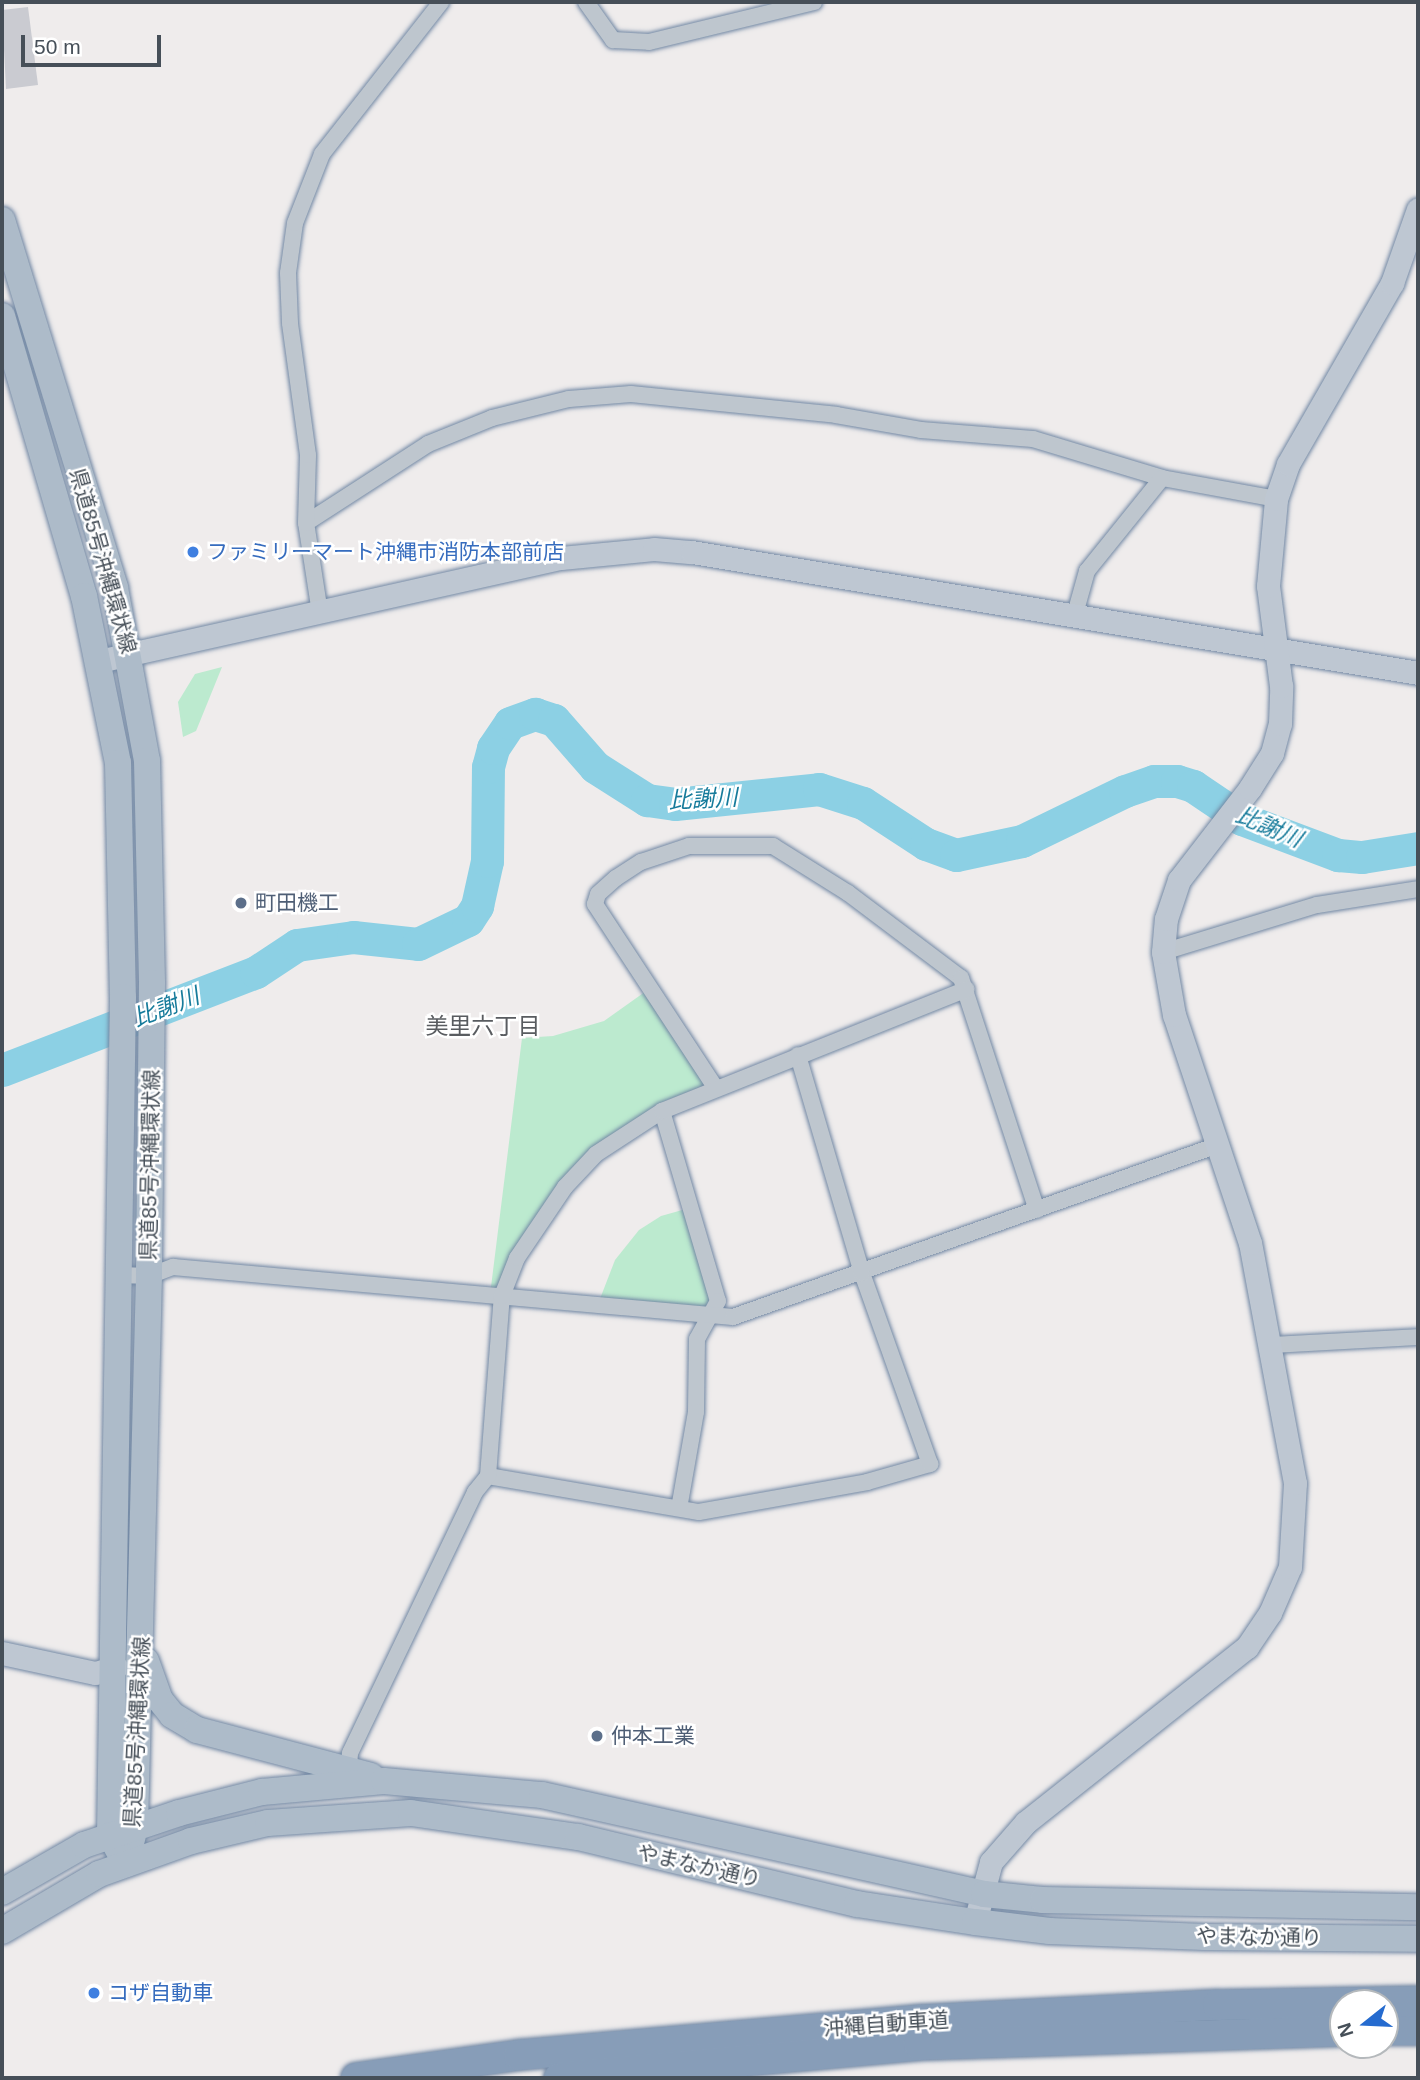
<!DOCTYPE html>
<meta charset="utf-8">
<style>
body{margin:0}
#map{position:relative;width:1420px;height:2080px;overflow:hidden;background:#efecec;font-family:Helvetica,"Noto Sans JP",sans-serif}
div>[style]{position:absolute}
.green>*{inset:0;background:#bceacf}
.river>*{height:33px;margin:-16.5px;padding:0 16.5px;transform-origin:16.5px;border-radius:16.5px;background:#8cd0e4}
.building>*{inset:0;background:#cacbd1}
.roads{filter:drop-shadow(0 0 2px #7288a4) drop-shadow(0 0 2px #7288a4)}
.street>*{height:16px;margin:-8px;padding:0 8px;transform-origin:8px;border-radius:8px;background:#bec6ce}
.secondary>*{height:23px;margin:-11.5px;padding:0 11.5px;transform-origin:11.5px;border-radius:11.5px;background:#bec7d2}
.primary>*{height:26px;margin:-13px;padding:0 13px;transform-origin:13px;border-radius:13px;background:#adbbc9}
.highway>*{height:30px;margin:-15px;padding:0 15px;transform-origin:15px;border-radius:15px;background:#879db8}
.dots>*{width:19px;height:19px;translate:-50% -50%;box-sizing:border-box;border:4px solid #fff;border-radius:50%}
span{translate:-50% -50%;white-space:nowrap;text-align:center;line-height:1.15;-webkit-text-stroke:5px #fff;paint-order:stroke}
.shop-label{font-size:21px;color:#366cbe}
.left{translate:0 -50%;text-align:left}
.street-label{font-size:21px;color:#464f58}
.service-label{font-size:21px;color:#4e5e75}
.water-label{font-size:23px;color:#167b9b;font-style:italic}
.neighbourhood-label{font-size:23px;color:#595c60}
.frame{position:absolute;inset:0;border:4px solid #464f58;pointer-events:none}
.north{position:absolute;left:1329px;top:1989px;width:70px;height:70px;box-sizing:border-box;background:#fff;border:2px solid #b5b9bc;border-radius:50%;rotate:252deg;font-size:19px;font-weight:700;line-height:28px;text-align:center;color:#464f58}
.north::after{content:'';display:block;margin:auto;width:24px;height:32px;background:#256bcf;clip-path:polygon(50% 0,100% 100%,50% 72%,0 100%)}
.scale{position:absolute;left:21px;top:35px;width:140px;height:32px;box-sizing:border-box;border:4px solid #464f58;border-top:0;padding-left:9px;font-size:21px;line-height:24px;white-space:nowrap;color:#464f58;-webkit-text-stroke:5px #fff;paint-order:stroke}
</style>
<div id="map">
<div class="green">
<div style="clip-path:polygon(222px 667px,196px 731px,183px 737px,178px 702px,195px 674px)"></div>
<div style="clip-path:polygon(649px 989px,715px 1087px,662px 1111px,565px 1187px,502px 1296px,490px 1295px,522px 1038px,553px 1036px,604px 1021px)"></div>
<div style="clip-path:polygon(693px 1207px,714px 1313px,598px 1304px,615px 1260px,639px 1230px,661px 1216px)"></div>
</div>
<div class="river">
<div style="left:2px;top:1070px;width:272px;rotate:-21.1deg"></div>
<div style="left:256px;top:972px;width:49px;rotate:-33.4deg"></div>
<div style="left:297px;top:945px;width:57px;rotate:-8.1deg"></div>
<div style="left:353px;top:937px;width:65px;rotate:6.1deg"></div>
<div style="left:418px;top:944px;width:55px;rotate:-25.6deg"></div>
<div style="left:468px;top:920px;width:17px;rotate:-57deg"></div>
<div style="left:477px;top:906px;width:46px;rotate:-77.5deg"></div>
<div style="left:487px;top:861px;width:94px;rotate:-89.4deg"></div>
<div style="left:488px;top:767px;width:20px;rotate:-75deg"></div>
<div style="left:493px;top:748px;width:30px;rotate:-56deg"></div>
<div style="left:510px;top:723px;width:27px;rotate:-20deg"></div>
<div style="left:535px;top:714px;width:20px;rotate:18deg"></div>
<div style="left:554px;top:720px;width:62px;rotate:48.9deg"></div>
<div style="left:595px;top:767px;width:62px;rotate:32.4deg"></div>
<div style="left:647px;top:800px;width:28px;rotate:8deg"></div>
<div style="left:675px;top:804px;width:145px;rotate:-5.9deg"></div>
<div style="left:819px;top:789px;width:46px;rotate:17.7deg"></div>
<div style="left:863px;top:803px;width:75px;rotate:33.1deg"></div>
<div style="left:926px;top:844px;width:32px;rotate:20deg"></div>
<div style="left:956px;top:855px;width:67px;rotate:-12deg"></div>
<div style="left:1022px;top:841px;width:114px;rotate:-25.9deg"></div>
<div style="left:1125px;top:791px;width:31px;rotate:-19deg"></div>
<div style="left:1154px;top:781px;width:23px"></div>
<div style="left:1177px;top:781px;width:17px;rotate:17deg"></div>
<div style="left:1193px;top:786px;width:59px;rotate:34deg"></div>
<div style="left:1242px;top:819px;width:103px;rotate:20.6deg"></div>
<div style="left:1338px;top:855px;width:24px;rotate:5deg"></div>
<div style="left:1362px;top:857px;width:57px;rotate:-9.1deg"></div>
</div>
<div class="building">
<div style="clip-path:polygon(28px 7px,38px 85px,6px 89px,2px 10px)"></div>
</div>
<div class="roads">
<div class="street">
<div style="left:586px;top:2px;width:47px;rotate:54.6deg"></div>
<div style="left:613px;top:40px;width:36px;rotate:3deg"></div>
<div style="left:649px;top:42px;width:170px;rotate:-13.6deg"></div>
<div style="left:306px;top:523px;width:145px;rotate:-32.9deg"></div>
<div style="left:428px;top:444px;width:69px;rotate:-22.1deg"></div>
<div style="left:492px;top:418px;width:79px;rotate:-13.9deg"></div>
<div style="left:569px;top:399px;width:62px;rotate:-4.6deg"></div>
<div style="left:631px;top:394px;width:206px;rotate:5.8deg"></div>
<div style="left:836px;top:415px;width:86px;rotate:10deg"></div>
<div style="left:921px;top:430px;width:112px;rotate:4.6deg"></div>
<div style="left:1033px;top:439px;width:135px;rotate:16.8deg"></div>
<div style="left:1162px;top:478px;width:116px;rotate:10.4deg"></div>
<div style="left:320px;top:613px;width:91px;rotate:-98.8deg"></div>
<div style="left:306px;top:523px;width:68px;rotate:-88.3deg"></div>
<div style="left:308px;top:455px;width:133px;rotate:-97.8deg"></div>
<div style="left:290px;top:323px;width:50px;rotate:-92.3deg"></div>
<div style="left:288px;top:273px;width:50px;rotate:-82deg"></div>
<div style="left:295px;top:223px;width:74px;rotate:-68.6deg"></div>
<div style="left:322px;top:154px;width:193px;rotate:-51.9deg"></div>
<div style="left:1075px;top:614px;width:45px;rotate:-74.4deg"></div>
<div style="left:1087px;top:571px;width:119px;rotate:-51.1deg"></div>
<div style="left:1163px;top:952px;width:161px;rotate:-17deg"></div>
<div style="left:1317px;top:905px;width:102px;rotate:-9deg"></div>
<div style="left:715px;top:1087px;width:219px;rotate:-123.3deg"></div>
<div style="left:595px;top:904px;width:10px;rotate:-73deg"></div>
<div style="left:598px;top:894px;width:24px;rotate:-42deg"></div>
<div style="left:616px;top:878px;width:30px;rotate:-33deg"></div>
<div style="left:641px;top:862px;width:51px;rotate:-18.4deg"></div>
<div style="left:689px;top:846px;width:84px"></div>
<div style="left:773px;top:846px;width:89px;rotate:32.1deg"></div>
<div style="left:848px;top:893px;width:141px;rotate:37deg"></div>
<div style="left:961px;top:978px;width:244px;rotate:71.9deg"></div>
<div style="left:662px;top:1111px;width:198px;rotate:73.6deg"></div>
<div style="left:718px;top:1301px;width:43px;rotate:118.9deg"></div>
<div style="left:697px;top:1339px;width:73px;rotate:90.8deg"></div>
<div style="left:696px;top:1412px;width:97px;rotate:100deg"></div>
<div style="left:120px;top:1275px;width:29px;rotate:2deg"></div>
<div style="left:149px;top:1276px;width:26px;rotate:-21deg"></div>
<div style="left:173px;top:1267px;width:562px;rotate:5.1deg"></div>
<div style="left:733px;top:1317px;width:515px;rotate:-19.53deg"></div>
<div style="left:1271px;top:1345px;width:147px;rotate:-3.1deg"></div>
<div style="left:488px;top:1476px;width:214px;rotate:9.7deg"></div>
<div style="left:699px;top:1512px;width:171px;rotate:-10.1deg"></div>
<div style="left:867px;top:1482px;width:66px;rotate:-15.9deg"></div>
<div style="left:930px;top:1464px;width:203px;rotate:-109.6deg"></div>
<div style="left:862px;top:1273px;width:227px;rotate:-106.4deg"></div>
<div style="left:349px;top:1767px;width:14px;rotate:-86deg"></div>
<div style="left:350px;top:1753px;width:289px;rotate:-64.4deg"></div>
<div style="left:475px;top:1492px;width:21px;rotate:-51deg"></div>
<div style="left:488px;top:1476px;width:181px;rotate:-85.6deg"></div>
<div style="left:502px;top:1296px;width:41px;rotate:-68.5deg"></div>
<div style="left:517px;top:1258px;width:86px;rotate:-55.9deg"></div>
<div style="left:565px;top:1187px;width:45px;rotate:-46.8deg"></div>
<div style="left:596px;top:1154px;width:79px;rotate:-33.1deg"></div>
<div style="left:662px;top:1111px;width:328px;rotate:-21.8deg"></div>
</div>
<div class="secondary">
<div style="left:99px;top:661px;width:473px;rotate:-12.6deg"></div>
<div style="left:561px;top:558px;width:93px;rotate:-5.5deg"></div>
<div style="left:654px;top:549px;width:38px;rotate:5deg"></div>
<div style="left:692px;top:552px;width:736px;rotate:9.46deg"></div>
<div style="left:2px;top:1653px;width:95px;rotate:12.1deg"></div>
<div style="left:95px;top:1673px;width:22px;rotate:-16deg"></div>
<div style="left:975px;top:1922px;width:62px;rotate:-75.1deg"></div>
<div style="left:991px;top:1862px;width:53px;rotate:-48.8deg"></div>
<div style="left:1026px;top:1822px;width:282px;rotate:-38.4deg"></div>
<div style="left:1247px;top:1647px;width:41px;rotate:-55.9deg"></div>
<div style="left:1270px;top:1613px;width:50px;rotate:-66.5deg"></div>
<div style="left:1290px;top:1567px;width:84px;rotate:-86.6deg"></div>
<div style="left:1295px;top:1483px;width:244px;rotate:-100.6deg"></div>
<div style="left:1250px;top:1243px;width:240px;rotate:-108.4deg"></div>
<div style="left:1174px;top:1015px;width:64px;rotate:-99.9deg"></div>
<div style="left:1163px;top:952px;width:33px;rotate:-85deg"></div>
<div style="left:1166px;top:919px;width:41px;rotate:-71.6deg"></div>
<div style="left:1179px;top:880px;width:116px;rotate:-52.3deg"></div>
<div style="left:1250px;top:788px;width:41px;rotate:-57.8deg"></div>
<div style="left:1272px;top:753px;width:30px;rotate:-75deg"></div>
<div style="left:1280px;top:724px;width:38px;rotate:-88deg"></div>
<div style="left:1281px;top:686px;width:101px;rotate:-97.4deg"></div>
<div style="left:1268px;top:586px;width:87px;rotate:-84.7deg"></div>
<div style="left:1276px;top:499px;width:37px;rotate:-71deg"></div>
<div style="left:1288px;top:464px;width:209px;rotate:-60.1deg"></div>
<div style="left:1392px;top:283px;width:78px;rotate:-70.6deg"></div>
</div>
<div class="primary">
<div style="left:2px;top:220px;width:385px;rotate:72.9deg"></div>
<div style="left:115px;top:588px;width:176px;rotate:79.5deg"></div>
<div style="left:147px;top:761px;width:222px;rotate:88.7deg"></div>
<div style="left:152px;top:983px;width:293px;rotate:90.6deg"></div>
<div style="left:149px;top:1276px;width:551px;rotate:91.46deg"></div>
<div style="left:135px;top:1827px;width:38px;rotate:104deg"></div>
<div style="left:2px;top:316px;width:292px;rotate:73.7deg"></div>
<div style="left:84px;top:596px;width:170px;rotate:78.5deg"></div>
<div style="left:118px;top:763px;width:234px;rotate:88.8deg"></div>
<div style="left:123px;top:997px;width:838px;rotate:90.89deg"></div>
<div style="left:110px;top:1835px;width:33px;rotate:61deg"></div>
<div style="left:146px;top:1661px;width:41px;rotate:70.3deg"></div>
<div style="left:160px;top:1700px;width:19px;rotate:51deg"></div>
<div style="left:172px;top:1715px;width:29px;rotate:31deg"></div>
<div style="left:197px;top:1730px;width:180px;rotate:14.8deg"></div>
<div style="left:2px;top:1892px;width:95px;rotate:-29.8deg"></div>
<div style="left:84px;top:1845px;width:100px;rotate:-18.6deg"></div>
<div style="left:179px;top:1813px;width:86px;rotate:-14.2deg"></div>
<div style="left:262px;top:1792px;width:122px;rotate:-5.2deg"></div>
<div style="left:384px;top:1781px;width:159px;rotate:5.1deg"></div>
<div style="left:542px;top:1795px;width:453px;rotate:12.6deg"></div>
<div style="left:984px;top:1894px;width:59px;rotate:5.8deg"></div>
<div style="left:1043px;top:1900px;width:375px;rotate:1.1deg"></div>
<div style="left:2px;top:1931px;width:113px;rotate:-30.4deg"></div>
<div style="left:99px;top:1874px;width:98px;rotate:-19.7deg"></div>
<div style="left:191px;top:1841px;width:79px;rotate:-13.2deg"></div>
<div style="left:268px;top:1823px;width:143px;rotate:-4deg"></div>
<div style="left:411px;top:1813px;width:169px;rotate:8.2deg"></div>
<div style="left:578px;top:1837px;width:287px;rotate:13.5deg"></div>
<div style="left:857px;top:1904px;width:119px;rotate:8.7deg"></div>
<div style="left:975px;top:1922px;width:75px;rotate:6.9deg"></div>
<div style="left:1049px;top:1931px;width:156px;rotate:2.2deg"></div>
<div style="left:1205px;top:1937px;width:213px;rotate:0.5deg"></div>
</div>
<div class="highway">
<div style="left:1385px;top:2030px;width:33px"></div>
<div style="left:356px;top:2078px;width:165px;rotate:-8deg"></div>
<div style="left:519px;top:2055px;width:401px;rotate:-5deg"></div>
<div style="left:918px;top:2020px;width:300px;rotate:-2.9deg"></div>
<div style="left:1218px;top:2005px;width:200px;rotate:-1.1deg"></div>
<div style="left:559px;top:2078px;width:362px;rotate:-5.2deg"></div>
<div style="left:919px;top:2045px;width:424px;rotate:-1.9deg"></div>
</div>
</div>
<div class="dots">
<div style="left:193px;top:552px;background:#3f7fe0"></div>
<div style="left:241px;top:903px;background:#5c6f8a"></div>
<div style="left:597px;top:1736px;background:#5c6f8a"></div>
<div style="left:94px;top:1993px;background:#3f7fe0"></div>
</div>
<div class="shop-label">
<span class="left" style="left:207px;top:552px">ファミリーマート沖縄市消防本部前店</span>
<span class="left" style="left:108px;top:1993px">コザ自動車</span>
</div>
<div class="street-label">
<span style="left:103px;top:561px;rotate:74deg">県道85号沖縄環状線</span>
<span style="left:150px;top:1165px;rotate:-89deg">県道85号沖縄環状線</span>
<span style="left:137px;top:1732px;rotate:-87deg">県道85号沖縄環状線</span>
<span style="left:699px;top:1866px;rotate:13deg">やまなか通り</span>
<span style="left:1259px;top:1937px;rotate:1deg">やまなか通り</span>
<span style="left:886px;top:2024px;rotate:-4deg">沖縄自動車道</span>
</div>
<div class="service-label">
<span class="left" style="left:255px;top:903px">町田機工</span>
<span class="left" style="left:611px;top:1736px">仲本工業</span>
</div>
<div class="water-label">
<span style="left:703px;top:799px;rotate:-3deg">比謝川</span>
<span style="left:1269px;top:827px;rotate:23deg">比謝川</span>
<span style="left:166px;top:1007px;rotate:-21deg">比謝川</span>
</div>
<div class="neighbourhood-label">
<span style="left:483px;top:1026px">美里六丁目</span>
</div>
<div class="frame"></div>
<div class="north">N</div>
<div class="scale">50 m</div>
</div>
